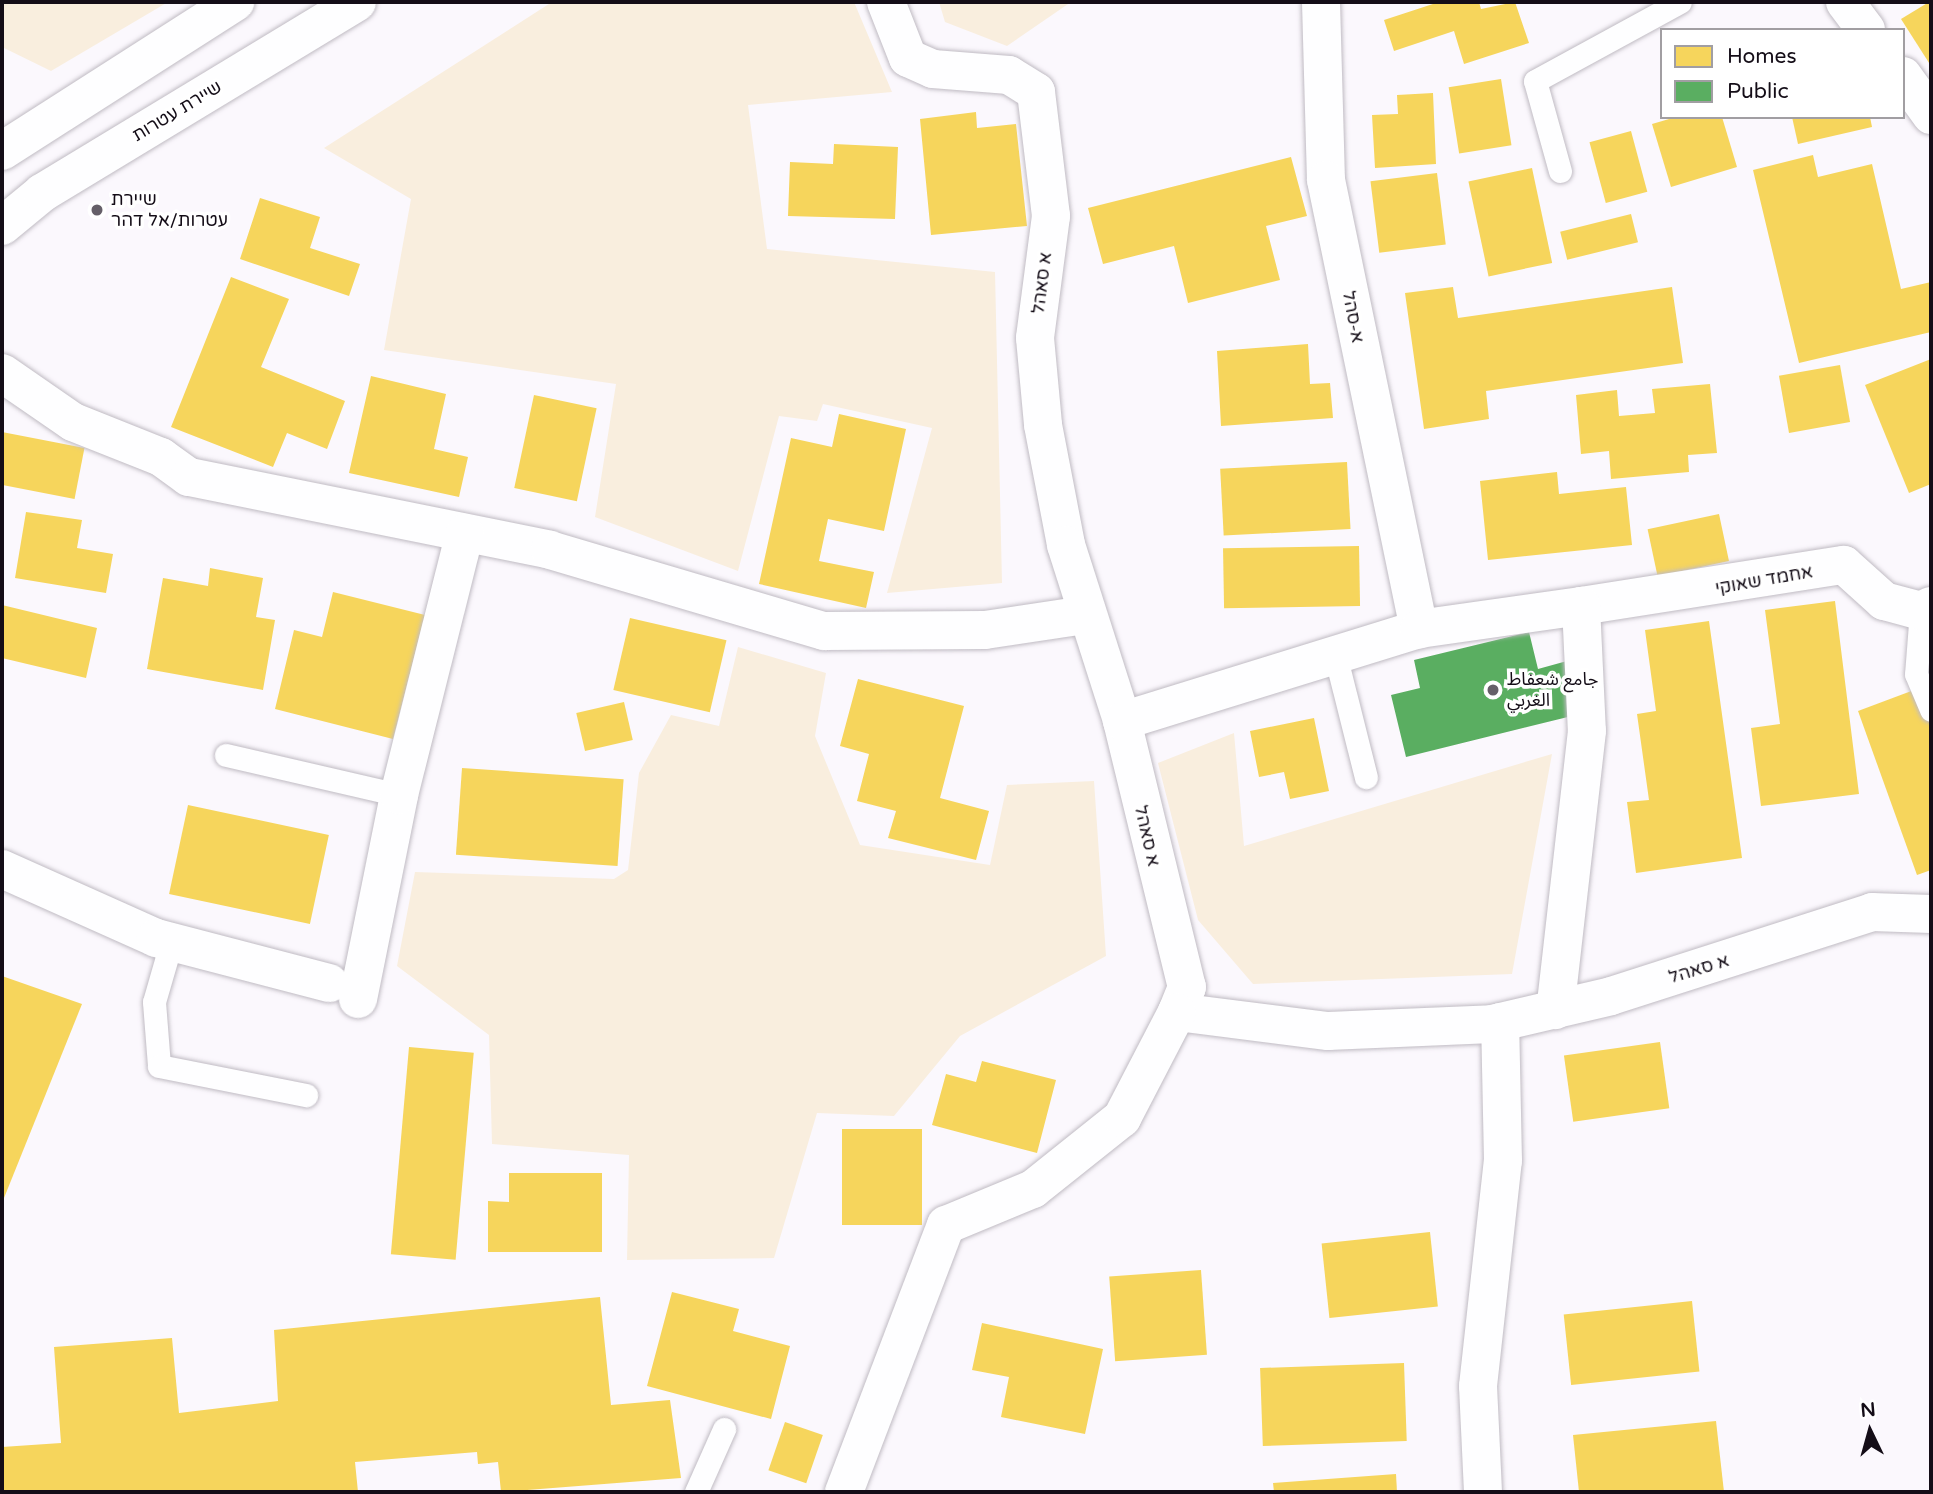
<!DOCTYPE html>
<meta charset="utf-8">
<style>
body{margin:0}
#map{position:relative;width:1933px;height:1494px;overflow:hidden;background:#fbf8fd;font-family:"Varela Round","Noto Sans Arabic","Noto Sans Hebrew",sans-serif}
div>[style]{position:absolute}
.green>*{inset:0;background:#f9eede}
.homes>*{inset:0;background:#f6d55c;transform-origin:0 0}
.public>*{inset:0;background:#5aae61}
.roads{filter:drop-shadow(0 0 2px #c0bbc3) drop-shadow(0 0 2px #c0bbc3)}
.lane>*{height:23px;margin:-11.5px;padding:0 11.5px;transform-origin:11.5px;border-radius:11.5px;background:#fefeff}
.street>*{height:38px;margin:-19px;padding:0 19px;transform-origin:19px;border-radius:19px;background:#fefeff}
.secondary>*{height:38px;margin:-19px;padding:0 19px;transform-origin:19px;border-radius:19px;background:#fefeff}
.dots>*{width:19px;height:19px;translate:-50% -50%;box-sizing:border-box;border:4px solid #fff;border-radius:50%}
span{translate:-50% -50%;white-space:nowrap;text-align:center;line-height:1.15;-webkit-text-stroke:7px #fff;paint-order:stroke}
.street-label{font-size:18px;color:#140d17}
.poi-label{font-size:18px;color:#140d17}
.left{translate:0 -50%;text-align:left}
.frame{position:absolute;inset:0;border:4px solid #140d17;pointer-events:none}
.legend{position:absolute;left:1660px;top:28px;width:245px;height:91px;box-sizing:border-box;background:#fff;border:2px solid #a19ea2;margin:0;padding:9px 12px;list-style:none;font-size:21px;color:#140d17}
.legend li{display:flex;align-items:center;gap:14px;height:35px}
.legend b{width:35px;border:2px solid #a19ea2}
.north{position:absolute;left:1835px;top:1396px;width:70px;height:70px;-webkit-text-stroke:5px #fff;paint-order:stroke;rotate:355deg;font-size:19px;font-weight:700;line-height:28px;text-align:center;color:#140d17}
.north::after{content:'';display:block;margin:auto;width:24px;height:32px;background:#140d17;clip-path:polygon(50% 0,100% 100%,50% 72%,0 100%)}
</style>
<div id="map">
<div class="green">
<div style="clip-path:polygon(2px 2px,168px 2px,51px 71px,2px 47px)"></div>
<div style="clip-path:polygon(552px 2px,854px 2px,892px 92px,748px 105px,767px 249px,995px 272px,1002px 583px,887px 593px,932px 428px,823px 404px,817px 421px,779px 416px,738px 571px,595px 517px,616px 384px,384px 350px,411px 199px,324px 148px)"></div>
<div style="clip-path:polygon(939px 2px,1071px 2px,1007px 46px,945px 22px)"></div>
<div style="clip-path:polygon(738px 647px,826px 673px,815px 736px,860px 845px,990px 865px,1007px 785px,1094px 781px,1106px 956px,960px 1036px,894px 1116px,817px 1113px,774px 1258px,627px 1260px,629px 1155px,492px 1144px,489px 1035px,397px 966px,415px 872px,614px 879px,628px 870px,639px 773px,671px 715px,719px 726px)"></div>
<div style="clip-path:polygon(1234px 733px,1244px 846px,1552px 754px,1512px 974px,1253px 984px,1198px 920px,1158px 763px)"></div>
</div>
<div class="homes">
<div style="clip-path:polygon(1439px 2px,1479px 2px,1481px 9px,1515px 2px,1529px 43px,1464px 64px,1454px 31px,1394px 51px,1384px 20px)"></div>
<div style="clip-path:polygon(1929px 2px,1931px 2px,1931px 66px,1901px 19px)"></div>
<div style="left:1501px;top:79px;width:67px;height:53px;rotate:81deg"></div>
<div style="clip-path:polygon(1433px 93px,1436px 164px,1375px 168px,1372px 115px,1398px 114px,1397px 95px)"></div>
<div style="clip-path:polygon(976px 112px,977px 128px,1016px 124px,1027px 226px,931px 235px,920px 119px)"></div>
<div style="clip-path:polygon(1676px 117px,1722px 117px,1737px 167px,1671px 187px,1652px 124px)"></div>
<div style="clip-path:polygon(1792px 117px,1870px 117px,1872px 127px,1798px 144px)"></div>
<div style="left:1631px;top:131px;width:63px;height:43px;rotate:75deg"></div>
<div style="clip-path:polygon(834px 144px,898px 147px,895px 219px,788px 216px,790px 162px,833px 164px)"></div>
<div style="clip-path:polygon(1813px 155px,1818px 177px,1872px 164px,1901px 289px,1931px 282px,1931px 332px,1799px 363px,1753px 170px)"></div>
<div style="clip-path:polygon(1291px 157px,1307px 216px,1266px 226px,1280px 280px,1188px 303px,1174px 246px,1103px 264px,1088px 208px)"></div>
<div style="left:1532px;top:168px;width:97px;height:65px;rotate:78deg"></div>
<div style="left:1437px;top:173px;width:72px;height:67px;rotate:83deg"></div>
<div style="clip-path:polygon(260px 198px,320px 217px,310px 248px,360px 264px,349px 296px,240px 259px)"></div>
<div style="left:1631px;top:214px;width:29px;height:73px;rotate:76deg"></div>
<div style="clip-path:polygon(231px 277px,289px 299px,261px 367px,345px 401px,327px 449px,287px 433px,273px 467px,171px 427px)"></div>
<div style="clip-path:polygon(1453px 287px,1458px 318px,1672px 287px,1683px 363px,1486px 391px,1489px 419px,1424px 429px,1405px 293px)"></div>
<div style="clip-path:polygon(1308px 344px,1310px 384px,1330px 383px,1333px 418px,1221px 426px,1217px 351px)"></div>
<div style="clip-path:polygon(1931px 359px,1931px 484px,1909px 493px,1865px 385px)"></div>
<div style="left:1840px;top:365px;width:58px;height:62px;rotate:80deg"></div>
<div style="clip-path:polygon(371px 376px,446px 394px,434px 449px,468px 457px,459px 497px,349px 473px)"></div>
<div style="clip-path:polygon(1710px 384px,1717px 453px,1688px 455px,1689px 472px,1611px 479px,1609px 451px,1581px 454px,1576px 395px,1617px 390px,1619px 416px,1655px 413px,1652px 389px)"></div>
<div style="left:534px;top:395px;width:64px;height:95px;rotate:12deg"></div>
<div style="clip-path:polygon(839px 414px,906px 429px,884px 531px,828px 519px,819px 561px,874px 572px,866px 608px,759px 584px,791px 438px,832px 447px)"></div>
<div style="left:2px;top:432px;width:84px;height:52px;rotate:11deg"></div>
<div style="left:1347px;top:462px;width:67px;height:127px;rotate:87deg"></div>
<div style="clip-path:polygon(1557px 472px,1559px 494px,1626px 487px,1632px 545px,1488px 560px,1480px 481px)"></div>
<div style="clip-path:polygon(26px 512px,82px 520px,77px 548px,113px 554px,106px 593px,15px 578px)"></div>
<div style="left:1719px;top:514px;width:48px;height:73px;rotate:78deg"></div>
<div style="left:1359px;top:546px;width:60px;height:136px;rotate:89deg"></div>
<div style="clip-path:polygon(210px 568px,263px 578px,256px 617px,275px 620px,263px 690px,147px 669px,163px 578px,208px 586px)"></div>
<div style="clip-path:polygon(333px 592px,425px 615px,393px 739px,275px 709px,294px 630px,322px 637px)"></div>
<div style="clip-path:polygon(1835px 601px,1859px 794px,1761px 806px,1751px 728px,1780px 724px,1765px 610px)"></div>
<div style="clip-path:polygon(2px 605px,97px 628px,86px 678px,2px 658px)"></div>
<div style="left:630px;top:618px;width:99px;height:74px;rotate:13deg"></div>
<div style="clip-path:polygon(1709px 621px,1742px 858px,1636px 873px,1627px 802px,1649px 800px,1637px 714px,1656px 711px,1645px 630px)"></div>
<div style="clip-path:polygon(858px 679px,964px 706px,940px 798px,989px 811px,976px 860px,888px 838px,896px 811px,857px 801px,869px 754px,840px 746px)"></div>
<div style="clip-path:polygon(1922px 687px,1931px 714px,1931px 870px,1917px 875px,1858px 711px)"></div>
<div style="left:624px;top:702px;width:39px;height:49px;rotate:77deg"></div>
<div style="clip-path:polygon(1314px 718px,1329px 791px,1290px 799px,1284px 772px,1259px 777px,1250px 731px)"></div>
<div style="left:462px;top:768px;width:162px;height:87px;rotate:4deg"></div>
<div style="left:188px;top:805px;width:144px;height:91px;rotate:12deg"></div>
<div style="clip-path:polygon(2px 976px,82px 1004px,2px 1203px)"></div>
<div style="left:1660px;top:1042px;width:67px;height:97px;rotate:82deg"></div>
<div style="left:409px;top:1047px;width:65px;height:208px;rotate:5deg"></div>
<div style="clip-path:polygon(982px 1061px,1056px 1080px,1037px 1153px,932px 1125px,946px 1074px,976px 1082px)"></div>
<div style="left:842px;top:1129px;width:80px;height:96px"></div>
<div style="clip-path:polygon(509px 1173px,602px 1173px,602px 1252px,488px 1252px,488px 1201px,509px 1202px)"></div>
<div style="left:1430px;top:1232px;width:75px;height:109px;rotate:84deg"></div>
<div style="left:1201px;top:1270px;width:85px;height:92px;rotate:86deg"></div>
<div style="clip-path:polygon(672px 1292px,739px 1309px,733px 1331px,790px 1346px,771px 1419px,647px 1386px)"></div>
<div style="clip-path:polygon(600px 1297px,611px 1405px,670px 1400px,681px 1478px,501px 1492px,498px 1462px,478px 1464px,477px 1452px,355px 1462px,358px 1492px,2px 1492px,2px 1447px,61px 1443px,54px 1347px,172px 1338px,179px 1413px,278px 1401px,274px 1330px)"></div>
<div style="left:1692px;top:1301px;width:71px;height:129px;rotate:84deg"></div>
<div style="clip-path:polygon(982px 1323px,1103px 1349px,1085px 1434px,1001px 1417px,1009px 1377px,972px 1370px)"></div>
<div style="left:1404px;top:1363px;width:78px;height:144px;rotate:88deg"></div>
<div style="clip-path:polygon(1716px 1421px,1724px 1492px,1579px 1492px,1573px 1435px)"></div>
<div style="left:785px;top:1422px;width:40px;height:51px;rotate:19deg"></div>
<div style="clip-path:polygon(1396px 1474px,1397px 1492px,1274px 1492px,1273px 1483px)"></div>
</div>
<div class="public">
<div style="clip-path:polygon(1529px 632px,1538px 669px,1567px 661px,1580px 714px,1406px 757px,1391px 695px,1420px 688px,1414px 660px)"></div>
</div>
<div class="roads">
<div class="lane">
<div style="left:1560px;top:171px;width:93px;rotate:-105.5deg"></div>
<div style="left:1535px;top:81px;width:165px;rotate:-28.6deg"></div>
<div style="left:1921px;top:611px;width:63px;rotate:94.5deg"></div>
<div style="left:1916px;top:674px;width:39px;rotate:67deg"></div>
<div style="left:1335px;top:654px;width:127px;rotate:75.9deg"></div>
<div style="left:226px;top:755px;width:178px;rotate:13deg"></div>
<div style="left:171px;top:943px;width:61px;rotate:106.1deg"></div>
<div style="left:154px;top:1002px;width:64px;rotate:85.5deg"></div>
<div style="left:159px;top:1066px;width:150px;rotate:11.2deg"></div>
<div style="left:696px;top:1492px;width:69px;rotate:-66deg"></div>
</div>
<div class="street">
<div style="left:886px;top:2px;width:60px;rotate:68.6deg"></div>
<div style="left:908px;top:58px;width:27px;rotate:24deg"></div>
<div style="left:933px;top:69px;width:76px;rotate:4.5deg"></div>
<div style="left:1009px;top:75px;width:32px;rotate:32deg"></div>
<div style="left:1036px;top:92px;width:125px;rotate:83.1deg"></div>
<div style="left:1051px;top:216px;width:123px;rotate:97.5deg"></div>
<div style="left:1035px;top:338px;width:87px;rotate:84.7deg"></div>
<div style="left:1043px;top:425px;width:122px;rotate:79.1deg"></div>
<div style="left:1066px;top:545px;width:185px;rotate:72.3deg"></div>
<div style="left:1122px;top:721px;width:274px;rotate:76.3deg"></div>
<div style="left:1187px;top:987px;width:27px;rotate:112deg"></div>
<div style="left:1177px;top:1012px;width:152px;rotate:7.2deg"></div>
<div style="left:1328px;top:1031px;width:164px;rotate:-2.4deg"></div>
<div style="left:1492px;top:1024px;width:122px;rotate:-13.2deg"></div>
<div style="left:1611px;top:996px;width:274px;rotate:-17.8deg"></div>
<div style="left:1872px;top:912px;width:59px;rotate:1.9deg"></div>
<div style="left:1321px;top:2px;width:178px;rotate:88.4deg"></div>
<div style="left:1326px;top:180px;width:459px;rotate:78.3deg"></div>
<div style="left:1845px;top:2px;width:35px;rotate:53deg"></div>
<div style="left:1903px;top:76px;width:48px;rotate:54.3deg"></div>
<div style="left:2px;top:373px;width:86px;rotate:34.6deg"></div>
<div style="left:73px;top:422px;width:95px;rotate:21.7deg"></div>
<div style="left:161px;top:457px;width:34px;rotate:36deg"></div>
<div style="left:189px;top:477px;width:368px;rotate:11.4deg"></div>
<div style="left:550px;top:550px;width:286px;rotate:16.5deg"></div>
<div style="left:824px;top:631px;width:161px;rotate:-0.4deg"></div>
<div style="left:985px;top:630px;width:101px;rotate:-8.5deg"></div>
<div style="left:1581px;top:606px;width:266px;rotate:-8.9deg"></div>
<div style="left:1844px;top:565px;width:54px;rotate:42deg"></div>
<div style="left:1884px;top:601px;width:38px;rotate:15deg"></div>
<div style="left:1921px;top:611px;width:11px;rotate:-27deg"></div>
<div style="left:1122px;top:721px;width:311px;rotate:-17.2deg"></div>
<div style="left:1419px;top:629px;width:164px;rotate:-8.1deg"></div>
<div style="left:1581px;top:606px;width:125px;rotate:87.3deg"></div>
<div style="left:1587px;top:731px;width:281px;rotate:96.5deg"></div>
<div style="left:2px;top:869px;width:169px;rotate:24.1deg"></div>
<div style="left:156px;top:938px;width:179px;rotate:14.6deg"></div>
<div style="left:358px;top:999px;width:208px;rotate:-78.6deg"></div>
<div style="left:399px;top:795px;width:270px;rotate:-75.9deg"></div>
<div style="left:844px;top:1492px;width:286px;rotate:-69.1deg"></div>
<div style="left:946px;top:1225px;width:94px;rotate:-22.5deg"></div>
<div style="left:1033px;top:1189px;width:114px;rotate:-38.6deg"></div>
<div style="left:1122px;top:1118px;width:119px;rotate:-62.6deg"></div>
<div style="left:1483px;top:1492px;width:106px;rotate:-92.7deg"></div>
<div style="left:1478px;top:1386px;width:226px;rotate:-83.7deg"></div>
<div style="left:1503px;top:1161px;width:139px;rotate:-91.2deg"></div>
</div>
<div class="secondary">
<div style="left:2px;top:151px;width:277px;rotate:-32.6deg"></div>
<div style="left:2px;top:226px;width:52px;rotate:-39.5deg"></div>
<div style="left:42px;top:193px;width:368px;rotate:-31.2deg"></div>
</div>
</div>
<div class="dots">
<div style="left:97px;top:210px;background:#655f68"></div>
<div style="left:1493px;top:690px;background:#655f68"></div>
</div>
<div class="street-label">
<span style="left:177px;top:111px;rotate:-31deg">שיירת עטרות</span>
<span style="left:1042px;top:283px;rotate:-83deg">א סאהל</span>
<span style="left:1353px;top:317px;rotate:79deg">א-סהל</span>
<span style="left:1764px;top:580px;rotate:-10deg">אחמד שאוקי</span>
<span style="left:1147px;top:836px;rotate:77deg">א סאהל</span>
<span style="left:1699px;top:969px;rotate:-17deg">א סאהל</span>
</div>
<div class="poi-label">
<span class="left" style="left:111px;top:210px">שיירת<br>עטרות/אל דהר</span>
<span class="left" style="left:1507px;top:690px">جامع شعفاط<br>الغربي</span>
</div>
<div class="frame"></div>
<ul class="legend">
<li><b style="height:19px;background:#f6d55c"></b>Homes</li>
<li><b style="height:19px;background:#5aae61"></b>Public</li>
</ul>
<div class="north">N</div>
</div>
